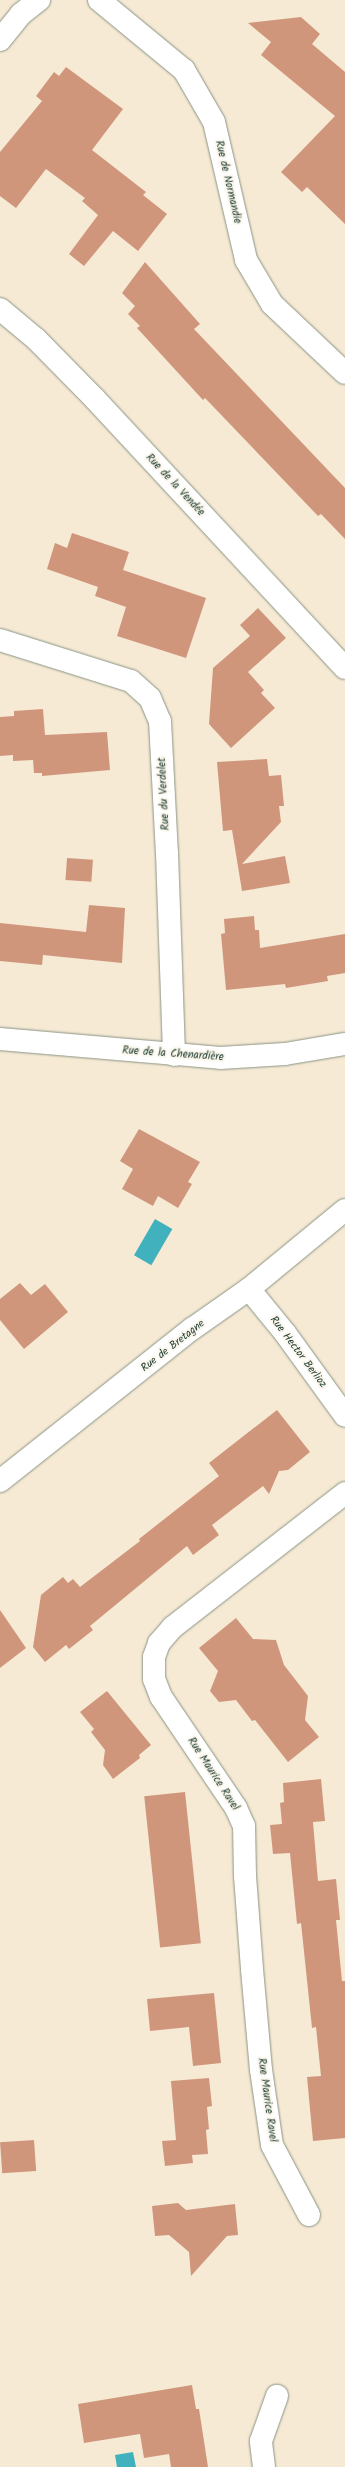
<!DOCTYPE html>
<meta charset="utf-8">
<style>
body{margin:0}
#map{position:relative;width:345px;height:2467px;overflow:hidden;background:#f6ead5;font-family:Kalam,sans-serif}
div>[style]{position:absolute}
.water>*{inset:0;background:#42b1be;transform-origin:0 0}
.building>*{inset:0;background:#d0967c;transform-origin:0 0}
.roads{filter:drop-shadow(0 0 1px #8a9484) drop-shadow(0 0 1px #8a9484)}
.street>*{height:22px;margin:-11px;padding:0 11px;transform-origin:11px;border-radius:11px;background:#fff}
span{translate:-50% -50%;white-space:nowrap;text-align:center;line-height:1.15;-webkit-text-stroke:4px #fbf7ec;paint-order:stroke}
.street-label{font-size:11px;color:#1f3d34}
</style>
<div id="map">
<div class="water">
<div style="left:155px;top:1219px;width:20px;height:42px;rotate:30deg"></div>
<div style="clip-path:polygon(133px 2452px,136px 2467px,117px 2467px,115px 2455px)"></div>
</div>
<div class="building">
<div style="clip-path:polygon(301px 17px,320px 34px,312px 44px,345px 72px,345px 224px,307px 187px,302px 192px,281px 172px,335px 116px,261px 55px,271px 42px,248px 23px)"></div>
<div style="clip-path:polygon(66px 67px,123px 109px,92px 150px,146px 192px,143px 195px,167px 214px,138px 251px,113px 231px,84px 266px,69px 254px,98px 215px,82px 201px,85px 198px,46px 169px,16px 208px,0 196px,0 152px,42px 101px,36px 96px,54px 72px,59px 76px)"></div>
<div style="clip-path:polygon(145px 262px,200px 324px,194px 329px,345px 488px,345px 539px,321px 514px,318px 516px,205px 398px,203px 400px,137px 328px,140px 326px,128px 314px,135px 306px,122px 293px)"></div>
<div style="clip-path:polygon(72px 533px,129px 552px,123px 570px,206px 598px,186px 658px,117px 636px,126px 607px,95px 596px,98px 587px,47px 569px,55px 543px,67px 548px)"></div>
<div style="clip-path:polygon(258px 608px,286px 638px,248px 672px,264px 690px,261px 693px,275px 708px,231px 748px,209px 724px,213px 668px,250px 636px,240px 625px)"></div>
<div style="clip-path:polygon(43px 709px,45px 735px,107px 732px,110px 770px,42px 776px,42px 773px,34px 773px,33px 760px,13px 761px,13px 755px,0 756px,0 717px,14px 716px,14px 711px)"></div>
<div style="clip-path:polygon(267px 759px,269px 776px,281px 775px,284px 806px,279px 806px,281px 822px,242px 864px,285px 856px,290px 883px,242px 891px,232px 830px,223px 831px,217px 762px)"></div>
<div style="left:67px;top:858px;width:26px;height:22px;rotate:4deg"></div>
<div style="clip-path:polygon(89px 905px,125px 908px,122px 963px,43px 955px,42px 965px,0 961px,0 923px,86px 932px)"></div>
<div style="clip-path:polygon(254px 916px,255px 930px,259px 930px,260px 948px,345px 934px,345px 973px,327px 976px,328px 981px,286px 988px,285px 984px,226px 990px,221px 934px,225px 933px,224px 919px)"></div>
<div style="clip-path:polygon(139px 1129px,200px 1162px,188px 1182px,192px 1184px,178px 1208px,158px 1196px,153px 1206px,122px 1189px,133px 1169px,120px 1161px)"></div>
<div style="clip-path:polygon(20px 1283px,31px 1295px,45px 1284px,68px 1312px,24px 1349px,0 1320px,0 1299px)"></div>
<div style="clip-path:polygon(277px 1410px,310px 1452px,288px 1470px,279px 1471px,269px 1494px,263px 1486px,212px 1525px,219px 1535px,193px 1555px,187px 1546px,90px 1626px,93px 1630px,69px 1649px,66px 1645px,45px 1662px,33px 1647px,41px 1595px,63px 1577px,68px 1583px,73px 1579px,80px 1587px,140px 1541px,139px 1539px,219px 1476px,209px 1463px)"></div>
<div style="clip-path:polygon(0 1610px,26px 1648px,0 1668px)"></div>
<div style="clip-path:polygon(236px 1618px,253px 1639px,276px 1640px,284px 1665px,308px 1696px,305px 1720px,319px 1737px,288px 1762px,255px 1720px,252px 1721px,236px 1700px,219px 1702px,210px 1691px,218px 1671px,199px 1648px)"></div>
<div style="clip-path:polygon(107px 1691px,151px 1745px,139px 1755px,140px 1758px,113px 1779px,103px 1765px,105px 1750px,91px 1732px,94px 1729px,80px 1712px)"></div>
<div style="clip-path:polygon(321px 1779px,325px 1821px,313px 1822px,318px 1881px,336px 1879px,340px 1920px,336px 1920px,342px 1981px,345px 1981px,345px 2138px,313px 2141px,307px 2077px,321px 2076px,316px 2027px,312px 2028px,301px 1923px,297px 1924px,290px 1853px,273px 1854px,270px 1825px,282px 1824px,280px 1803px,284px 1802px,283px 1783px)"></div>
<div style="left:185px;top:1792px;width:152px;height:41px;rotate:84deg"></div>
<div style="clip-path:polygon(214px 1993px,221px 2063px,193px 2066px,189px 2027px,150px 2031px,147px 1999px)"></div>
<div style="clip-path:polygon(209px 2078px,212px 2106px,207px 2107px,209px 2129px,206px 2130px,208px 2154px,192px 2155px,193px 2163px,165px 2166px,162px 2141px,176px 2140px,171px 2081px)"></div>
<div style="left:34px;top:2140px;width:31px;height:34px;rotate:86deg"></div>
<div style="clip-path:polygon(178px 2203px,186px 2210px,235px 2204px,238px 2235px,227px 2236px,191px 2276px,189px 2252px,169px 2235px,155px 2236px,152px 2206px)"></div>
<div style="clip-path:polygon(192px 2385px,196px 2409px,199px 2409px,208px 2467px,171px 2467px,169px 2454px,144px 2458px,140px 2434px,84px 2443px,78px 2404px)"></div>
</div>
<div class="roads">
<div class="street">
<div style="left:99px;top:0;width:110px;rotate:39.5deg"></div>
<div style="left:184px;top:70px;width:60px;rotate:60deg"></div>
<div style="left:214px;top:122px;width:142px;rotate:76.9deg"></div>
<div style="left:246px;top:260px;width:51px;rotate:59.4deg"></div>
<div style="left:272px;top:304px;width:100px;rotate:43.4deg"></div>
<div style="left:0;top:40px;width:33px;rotate:-51deg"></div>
<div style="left:21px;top:14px;width:23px;rotate:-38deg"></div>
<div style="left:0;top:309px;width:47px;rotate:39.8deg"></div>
<div style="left:36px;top:339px;width:84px;rotate:45.5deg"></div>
<div style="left:95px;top:399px;width:367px;rotate:47.1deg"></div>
<div style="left:0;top:640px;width:137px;rotate:17.4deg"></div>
<div style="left:131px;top:681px;width:25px;rotate:42deg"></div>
<div style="left:150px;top:698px;width:25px;rotate:67deg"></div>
<div style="left:160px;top:721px;width:132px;rotate:87deg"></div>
<div style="left:167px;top:853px;width:202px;rotate:88deg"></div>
<div style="left:0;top:1039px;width:221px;rotate:4.9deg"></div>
<div style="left:220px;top:1058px;width:65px;rotate:-3.5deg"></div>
<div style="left:285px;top:1054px;width:61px;rotate:-9.5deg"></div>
<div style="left:249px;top:1289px;width:57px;rotate:50.7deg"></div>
<div style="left:285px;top:1333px;width:102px;rotate:54.1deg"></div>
<div style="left:0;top:1481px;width:245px;rotate:-38.4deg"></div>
<div style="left:192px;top:1329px;width:70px;rotate:-35.1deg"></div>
<div style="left:249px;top:1289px;width:124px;rotate:-39.5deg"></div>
<div style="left:309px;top:2215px;width:79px;rotate:-117.9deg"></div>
<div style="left:272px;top:2145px;width:76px;rotate:-98.3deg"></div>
<div style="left:261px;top:2070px;width:101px;rotate:-95.1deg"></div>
<div style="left:252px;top:1969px;width:93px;rotate:-94.3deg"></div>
<div style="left:245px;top:1876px;width:50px;rotate:-91.1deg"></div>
<div style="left:244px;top:1826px;width:20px;rotate:-114deg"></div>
<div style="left:236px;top:1808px;width:134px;rotate:-124deg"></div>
<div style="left:161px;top:1697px;width:19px;rotate:-111deg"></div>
<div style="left:154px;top:1679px;width:22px;rotate:-90deg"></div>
<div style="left:154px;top:1657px;width:15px;rotate:-70deg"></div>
<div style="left:159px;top:1643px;width:21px;rotate:-49deg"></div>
<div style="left:173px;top:1627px;width:218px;rotate:-37.9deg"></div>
<div style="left:264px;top:2467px;width:26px;rotate:-97deg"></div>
<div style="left:261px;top:2441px;width:48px;rotate:-70.4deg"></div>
</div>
</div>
<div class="street-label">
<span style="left:228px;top:182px;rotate:77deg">Rue de Normandie</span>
<span style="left:175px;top:485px;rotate:47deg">Rue de la Vendée</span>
<span style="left:164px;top:794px;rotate:-93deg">Rue du Verdelet</span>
<span style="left:173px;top:1054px;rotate:4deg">Rue de la Chenardière</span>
<span style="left:173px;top:1346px;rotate:-38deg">Rue de Bretagne</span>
<span style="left:298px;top:1352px;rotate:53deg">Rue Hector Berlioz</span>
<span style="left:213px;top:1774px;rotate:57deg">Rue Maurice Ravel</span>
<span style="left:267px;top:2100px;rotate:82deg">Rue Maurice Ravel</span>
</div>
</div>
